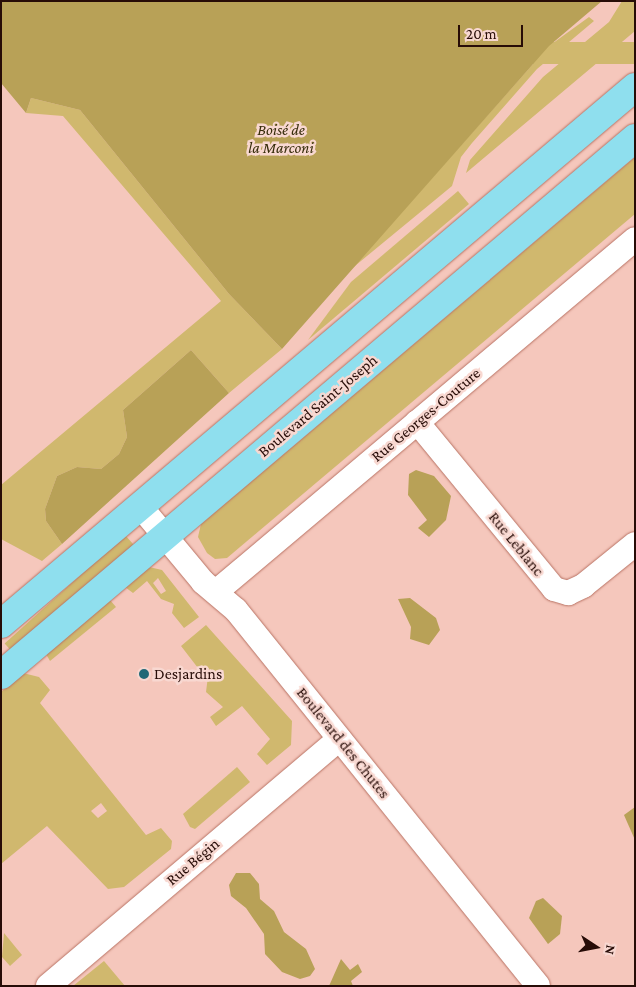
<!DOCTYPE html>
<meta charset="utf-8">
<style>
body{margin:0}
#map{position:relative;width:636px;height:987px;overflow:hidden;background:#f5c7bc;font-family:"Crimson Pro",serif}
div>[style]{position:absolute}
.green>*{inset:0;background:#d0b86e;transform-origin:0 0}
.forest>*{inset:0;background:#b8a157}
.roads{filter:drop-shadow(0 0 1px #b97364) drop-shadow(0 0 1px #b97364)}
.minor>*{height:24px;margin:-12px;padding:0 12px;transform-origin:12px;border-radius:12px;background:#fff}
.major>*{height:28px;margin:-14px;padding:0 14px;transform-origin:14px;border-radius:14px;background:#8fdfee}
.dots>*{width:14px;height:14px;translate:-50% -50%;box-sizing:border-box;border:2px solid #f8d8d1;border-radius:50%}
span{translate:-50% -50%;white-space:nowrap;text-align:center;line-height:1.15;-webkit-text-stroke:5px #f8d8d1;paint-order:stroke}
.park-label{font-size:16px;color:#362c0a;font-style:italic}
.street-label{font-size:16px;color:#270c07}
.poi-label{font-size:16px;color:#270c07}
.left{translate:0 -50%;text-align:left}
.frame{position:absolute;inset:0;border:2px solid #270c07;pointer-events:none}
.north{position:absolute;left:571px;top:922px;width:50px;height:50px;-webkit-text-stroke:4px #f8d8d1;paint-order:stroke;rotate:101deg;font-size:14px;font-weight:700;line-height:20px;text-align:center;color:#270c07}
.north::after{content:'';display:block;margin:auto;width:18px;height:22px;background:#270c07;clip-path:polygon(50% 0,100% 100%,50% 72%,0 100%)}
.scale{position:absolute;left:458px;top:25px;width:65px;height:22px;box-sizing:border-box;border:2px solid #270c07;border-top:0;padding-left:6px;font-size:15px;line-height:18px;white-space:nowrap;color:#270c07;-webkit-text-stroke:4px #f8d8d1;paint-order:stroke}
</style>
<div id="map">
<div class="green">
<div style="clip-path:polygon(622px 1px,635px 1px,635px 31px,466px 173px,470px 160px,543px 77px,609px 22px)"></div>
<div style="clip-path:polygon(589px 17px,594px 21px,537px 69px,472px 143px,461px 157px,452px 186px,350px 270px,549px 46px)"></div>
<div style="left:635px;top:42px;width:22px;height:224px;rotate:90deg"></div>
<div style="clip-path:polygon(31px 98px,80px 110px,229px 294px,282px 349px,229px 393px,191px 350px,123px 410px,127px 437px,119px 454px,101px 469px,77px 467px,57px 476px,45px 509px,46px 521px,62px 544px,42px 561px,1px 539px,1px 485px,221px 301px,63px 116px,26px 113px)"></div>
<div style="clip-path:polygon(635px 157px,635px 214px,227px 558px,215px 559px,207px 553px,198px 537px,201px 524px)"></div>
<div style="clip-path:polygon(458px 191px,469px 204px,308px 340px,351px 282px)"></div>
<div style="left:125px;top:535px;width:13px;height:162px;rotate:48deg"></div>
<div style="clip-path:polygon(evenodd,149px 567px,162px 570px,199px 617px,184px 628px,172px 613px,174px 604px,161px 599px,147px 581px,133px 593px,125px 587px,149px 567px,158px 578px,166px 591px,161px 594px,153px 583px,158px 578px)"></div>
<div style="clip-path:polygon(110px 600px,116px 607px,50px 661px,46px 654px)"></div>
<div style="clip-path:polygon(206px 625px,292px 721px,291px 745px,267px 765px,257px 754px,270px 739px,242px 706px,216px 726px,210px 717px,223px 707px,206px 692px,209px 668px,198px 668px,181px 646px)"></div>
<div style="clip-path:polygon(evenodd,23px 673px,39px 677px,50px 690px,40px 703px,146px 835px,161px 828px,172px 841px,171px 849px,124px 887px,108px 889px,47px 826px,1px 864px,1px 692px,23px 673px,101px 803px,107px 811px,98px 818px,91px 811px,101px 803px)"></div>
<div style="clip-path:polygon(237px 767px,250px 782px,195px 829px,190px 827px,183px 814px)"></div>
<div style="clip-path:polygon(4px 933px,22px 955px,10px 966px,2px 957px)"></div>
<div style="clip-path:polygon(104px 961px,125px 986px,73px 986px)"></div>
</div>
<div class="forest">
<div style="clip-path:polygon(1px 1px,602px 1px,549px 46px,282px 349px,229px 294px,80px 110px,31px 98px,26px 113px,1px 83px)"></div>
<div style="clip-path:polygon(191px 350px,229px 393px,62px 544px,46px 521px,45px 509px,57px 476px,77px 467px,101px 469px,119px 454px,127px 437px,123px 410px)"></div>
<div style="clip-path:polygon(416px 470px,434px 476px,451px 496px,446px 520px,429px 537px,418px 528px,427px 520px,408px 495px,409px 474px)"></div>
<div style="clip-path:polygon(410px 598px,436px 618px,440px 630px,429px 645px,410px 639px,411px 627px,398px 599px)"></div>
<div style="clip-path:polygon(635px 807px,635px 840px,624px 815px)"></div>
<div style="clip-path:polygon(236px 873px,250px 873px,259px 884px,260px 899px,274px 911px,284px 932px,306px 949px,315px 969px,310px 976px,300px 979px,282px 972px,265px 954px,264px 934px,246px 908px,231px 896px,229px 885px)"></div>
<div style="clip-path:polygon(543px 898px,562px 916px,560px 934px,548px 944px,529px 918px,536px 901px)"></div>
<div style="clip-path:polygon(341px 959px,350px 970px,358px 964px,362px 972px,351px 981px,353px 986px,329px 986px)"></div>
</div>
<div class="roads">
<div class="minor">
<div style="left:417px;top:422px;width:216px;rotate:50.6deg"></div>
<div style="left:554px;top:589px;width:15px;rotate:16deg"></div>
<div style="left:568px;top:593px;width:17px;rotate:-25deg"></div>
<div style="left:583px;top:586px;width:67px;rotate:-38.9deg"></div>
<div style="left:140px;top:506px;width:99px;rotate:50.3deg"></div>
<div style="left:203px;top:582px;width:43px;rotate:40.3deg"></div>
<div style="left:236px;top:610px;width:482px;rotate:51.2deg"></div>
<div style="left:217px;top:591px;width:546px;rotate:-40.1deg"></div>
<div style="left:48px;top:986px;width:382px;rotate:-40.3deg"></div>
</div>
<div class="major">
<div style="left:1px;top:624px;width:831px;rotate:-40.26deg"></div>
<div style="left:1px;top:675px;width:831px;rotate:-40.26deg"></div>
</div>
</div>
<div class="dots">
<div style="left:144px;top:674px;background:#226977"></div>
</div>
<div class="park-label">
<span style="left:281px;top:139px">Boisé de<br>la Marconi</span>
</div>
<div class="street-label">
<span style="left:318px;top:406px;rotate:-40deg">Boulevard Saint-Joseph</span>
<span style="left:426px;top:415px;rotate:-40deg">Rue Georges-Couture</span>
<span style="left:516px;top:544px;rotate:51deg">Rue Leblanc</span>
<span style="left:343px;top:743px;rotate:51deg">Boulevard des Chutes</span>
<span style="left:193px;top:862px;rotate:-40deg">Rue Bégin</span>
</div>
<div class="poi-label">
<span class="left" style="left:154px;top:674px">Desjardins</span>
</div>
<div class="frame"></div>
<div class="north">N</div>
<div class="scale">20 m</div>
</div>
